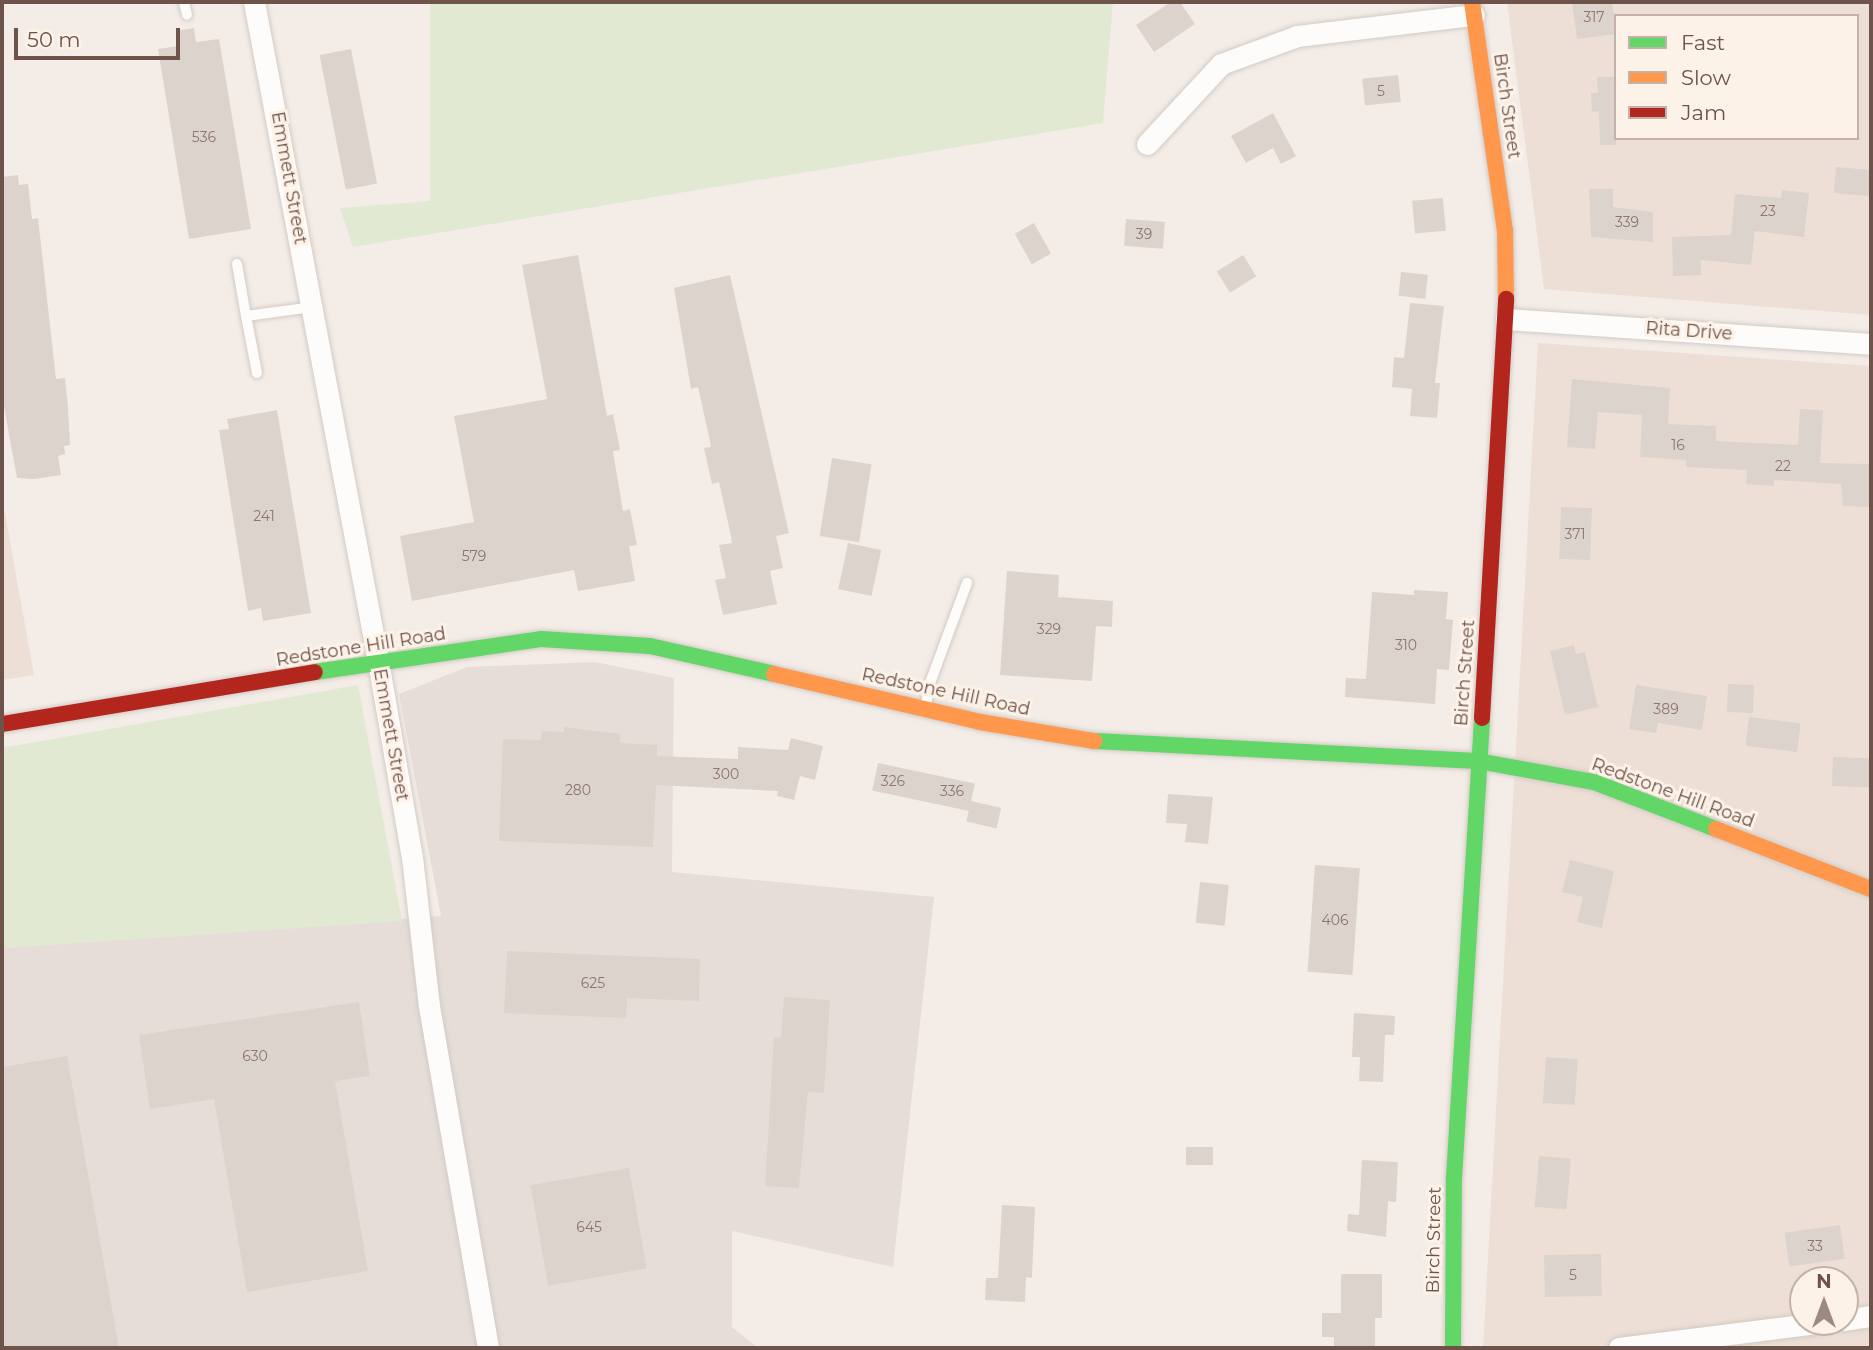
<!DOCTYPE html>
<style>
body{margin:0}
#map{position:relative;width:1873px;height:1350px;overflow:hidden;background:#f4ede7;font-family:Montserrat,sans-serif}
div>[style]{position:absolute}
.residential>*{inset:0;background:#eddfd5}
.industrial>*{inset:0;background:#e6ddd9}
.green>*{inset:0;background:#e2e9d3}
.building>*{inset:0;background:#ddd3cd;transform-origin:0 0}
.roads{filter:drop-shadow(0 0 2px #d2cac6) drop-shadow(0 0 2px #d2cac6)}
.lane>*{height:10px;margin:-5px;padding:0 5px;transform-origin:5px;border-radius:5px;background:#fdfcfb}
.street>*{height:21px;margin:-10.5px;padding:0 10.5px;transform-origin:10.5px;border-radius:10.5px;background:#fdfcfb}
.fast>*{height:16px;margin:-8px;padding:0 8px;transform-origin:8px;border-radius:8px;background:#63d668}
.slow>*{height:16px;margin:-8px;padding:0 8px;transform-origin:8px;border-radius:8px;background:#ff974d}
.jam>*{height:16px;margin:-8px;padding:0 8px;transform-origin:8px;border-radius:8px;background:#b3261e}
span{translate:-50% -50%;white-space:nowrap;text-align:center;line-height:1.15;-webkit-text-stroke:6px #fdf2e7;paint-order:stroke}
.number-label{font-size:14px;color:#8c766e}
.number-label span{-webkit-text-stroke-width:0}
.street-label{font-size:18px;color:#6e534b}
.frame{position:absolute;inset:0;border:4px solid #6e534b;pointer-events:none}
.legend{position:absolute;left:1614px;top:14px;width:245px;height:126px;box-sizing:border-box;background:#fdf2e7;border:2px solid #c4b2a9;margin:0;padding:9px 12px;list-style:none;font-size:21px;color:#6e534b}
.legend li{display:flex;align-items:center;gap:14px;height:35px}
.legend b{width:35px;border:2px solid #c4b2a9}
.north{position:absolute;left:1789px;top:1266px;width:70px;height:70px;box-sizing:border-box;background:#fdf2e7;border:2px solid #c4b2a9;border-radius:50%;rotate:0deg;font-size:19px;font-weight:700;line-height:28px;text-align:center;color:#6e534b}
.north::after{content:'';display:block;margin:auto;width:24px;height:32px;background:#9d8982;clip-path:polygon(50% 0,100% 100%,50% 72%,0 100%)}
.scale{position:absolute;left:14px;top:28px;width:166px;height:32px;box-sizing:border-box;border:4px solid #6e534b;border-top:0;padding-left:9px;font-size:21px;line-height:24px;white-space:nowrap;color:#6e534b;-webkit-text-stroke:5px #fdf2e7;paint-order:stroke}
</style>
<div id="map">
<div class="residential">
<div style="clip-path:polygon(evenodd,1507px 2px,1871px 2px,1871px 315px,1544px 289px,1507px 2px,1616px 16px,1857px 16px,1857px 138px,1616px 138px,1616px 16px)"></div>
<div style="clip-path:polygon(evenodd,1538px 343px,1871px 366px,1871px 1348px,1483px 1348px,1538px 343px,1803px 1280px,1845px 1280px,1845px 1322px,1803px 1322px,1803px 1280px)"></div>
<div style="clip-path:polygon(2px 497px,34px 675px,2px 680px)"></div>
</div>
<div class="industrial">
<div style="clip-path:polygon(595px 662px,674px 678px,672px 872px,934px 897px,893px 1267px,732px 1231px,732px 1327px,758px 1348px,2px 1348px,2px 937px,4px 947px,441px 916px,399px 694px,467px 667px)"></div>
</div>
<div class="green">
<div style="clip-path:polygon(430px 2px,1113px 2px,1103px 123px,353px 247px,340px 208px,430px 201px)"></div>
<div style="clip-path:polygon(358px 685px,402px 921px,4px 948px,2px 748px)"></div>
</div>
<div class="building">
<div style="clip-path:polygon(1171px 2px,1180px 2px,1195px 24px,1154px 52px,1136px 25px)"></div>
<div style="clip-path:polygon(1572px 2px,1612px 2px,1616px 34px,1577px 39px)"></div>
<div style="clip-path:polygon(194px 28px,196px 42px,219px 39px,251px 229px,189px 239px,158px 49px,178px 46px,176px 31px)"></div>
<div style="left:351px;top:49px;width:137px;height:32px;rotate:79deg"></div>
<div style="left:1398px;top:75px;width:27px;height:36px;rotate:84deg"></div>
<div style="clip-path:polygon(1597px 77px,1616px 77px,1616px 145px,1600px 145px,1599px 111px,1592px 112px,1591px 93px,1598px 93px)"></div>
<div style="clip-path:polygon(1273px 113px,1296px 156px,1281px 164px,1273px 148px,1246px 163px,1231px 136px)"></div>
<div style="left:1836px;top:167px;width:35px;height:26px;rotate:5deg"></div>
<div style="clip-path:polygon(18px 175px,19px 185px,28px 184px,32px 219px,38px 218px,56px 379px,65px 378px,68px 407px,70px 445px,64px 446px,65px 454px,58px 456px,61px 475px,34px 479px,17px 478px,2px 396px,2px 177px)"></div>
<div style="clip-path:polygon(1589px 189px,1613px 189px,1613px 207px,1653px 212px,1653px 242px,1591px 237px)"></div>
<div style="clip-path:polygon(1782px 190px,1809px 193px,1804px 237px,1755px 231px,1751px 265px,1701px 260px,1701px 275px,1673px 276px,1672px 237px,1731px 235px,1735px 194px,1781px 198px)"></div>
<div style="left:1443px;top:198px;width:33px;height:31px;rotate:85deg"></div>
<div style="left:1126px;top:219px;width:39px;height:27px;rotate:4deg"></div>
<div style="left:1034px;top:223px;width:35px;height:22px;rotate:61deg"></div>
<div style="clip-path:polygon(578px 255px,607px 416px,613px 414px,620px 450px,613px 451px,614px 458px,623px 511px,630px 509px,637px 545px,629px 546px,635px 581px,578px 591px,574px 570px,412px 601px,400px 536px,474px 522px,454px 416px,547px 399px,522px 265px)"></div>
<div style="left:1243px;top:255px;width:25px;height:31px;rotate:58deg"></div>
<div style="left:1401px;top:272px;width:27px;height:24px;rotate:6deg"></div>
<div style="clip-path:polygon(730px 275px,789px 533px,776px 536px,783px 568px,770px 571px,777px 604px,723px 615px,715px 580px,726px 578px,719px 545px,732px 543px,731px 536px,719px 482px,712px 484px,704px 448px,711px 447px,710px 441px,698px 387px,691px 389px,674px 288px)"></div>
<div style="clip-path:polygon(1410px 303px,1444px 306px,1435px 383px,1440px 383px,1437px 418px,1410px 416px,1412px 389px,1392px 387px,1394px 357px,1404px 358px)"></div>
<div style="clip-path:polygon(1572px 379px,1670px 388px,1668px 424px,1716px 426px,1716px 441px,1798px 445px,1800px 409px,1823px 410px,1820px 463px,1871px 464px,1870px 507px,1843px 506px,1841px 484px,1774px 480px,1774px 486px,1746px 484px,1747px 470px,1686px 467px,1686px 460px,1640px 457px,1642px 415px,1598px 412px,1595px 449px,1567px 447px)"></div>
<div style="clip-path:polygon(277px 410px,311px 613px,263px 621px,261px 608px,248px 611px,219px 430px,229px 429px,227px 419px)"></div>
<div style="left:832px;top:458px;width:40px;height:79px;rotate:9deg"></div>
<div style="left:1561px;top:507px;width:31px;height:52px;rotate:2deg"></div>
<div style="left:848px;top:543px;width:34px;height:47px;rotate:12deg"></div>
<div style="clip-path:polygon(1007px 571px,1059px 575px,1058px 597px,1113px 601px,1112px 627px,1096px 626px,1092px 681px,1000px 675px)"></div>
<div style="clip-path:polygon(1414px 590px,1448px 592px,1446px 619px,1453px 620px,1449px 670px,1437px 669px,1435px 704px,1345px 697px,1346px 678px,1366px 679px,1372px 592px,1414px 595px)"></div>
<div style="clip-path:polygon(1574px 645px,1576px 654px,1585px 652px,1598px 707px,1565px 715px,1550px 651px)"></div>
<div style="left:1728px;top:684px;width:26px;height:28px;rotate:2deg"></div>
<div style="clip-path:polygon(1636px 685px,1707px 696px,1702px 730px,1658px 723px,1656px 733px,1629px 729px)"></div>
<div style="left:1749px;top:717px;width:52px;height:29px;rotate:7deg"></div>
<div style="clip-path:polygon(564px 727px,620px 734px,620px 743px,657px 745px,657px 756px,738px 759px,738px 747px,788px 750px,791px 738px,823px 746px,815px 780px,800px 776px,794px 800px,777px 796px,778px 791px,656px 785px,653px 847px,499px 841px,503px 739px,541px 740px,542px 731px,564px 732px)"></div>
<div style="left:1833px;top:757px;width:38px;height:29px;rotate:2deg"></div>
<div style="left:878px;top:763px;width:99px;height:28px;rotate:12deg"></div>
<div style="clip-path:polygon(1168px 794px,1213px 797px,1208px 844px,1185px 842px,1187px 824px,1166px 823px)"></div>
<div style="left:971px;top:801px;width:31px;height:21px;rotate:13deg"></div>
<div style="clip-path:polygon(1570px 860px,1614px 871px,1602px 928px,1577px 922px,1583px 897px,1562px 892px)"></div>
<div style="left:1315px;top:865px;width:45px;height:107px;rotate:4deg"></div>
<div style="left:1200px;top:882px;width:29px;height:41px;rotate:6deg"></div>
<div style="clip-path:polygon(507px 951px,700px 959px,699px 1001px,627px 998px,626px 1018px,504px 1013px)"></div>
<div style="clip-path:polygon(784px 997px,830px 1000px,824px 1093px,808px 1092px,799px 1188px,765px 1186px,774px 1037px,781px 1038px)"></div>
<div style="clip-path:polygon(359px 1002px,370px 1076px,335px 1081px,368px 1271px,247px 1292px,214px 1099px,150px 1109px,139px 1035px)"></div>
<div style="clip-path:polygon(1354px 1013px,1395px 1016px,1394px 1035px,1385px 1035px,1383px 1082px,1359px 1081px,1360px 1057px,1352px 1057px)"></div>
<div style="clip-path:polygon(67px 1056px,119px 1348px,2px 1348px,2px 1067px)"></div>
<div style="left:1546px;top:1057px;width:32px;height:46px;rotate:4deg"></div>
<div style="left:1186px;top:1147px;width:27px;height:18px"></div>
<div style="left:1539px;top:1156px;width:32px;height:51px;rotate:5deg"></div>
<div style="clip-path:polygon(1362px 1160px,1398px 1162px,1396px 1202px,1388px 1201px,1386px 1237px,1347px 1231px,1348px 1214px,1359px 1215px)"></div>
<div style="left:629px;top:1168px;width:102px;height:100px;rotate:80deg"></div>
<div style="clip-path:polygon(1002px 1205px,1035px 1207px,1032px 1278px,1026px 1277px,1025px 1302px,985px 1300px,986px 1278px,998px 1278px)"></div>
<div style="left:1840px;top:1225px;width:34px;height:56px;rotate:82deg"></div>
<div style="left:1601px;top:1254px;width:42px;height:57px;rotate:89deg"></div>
<div style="clip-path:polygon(1341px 1274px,1382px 1274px,1382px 1318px,1375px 1318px,1375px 1348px,1334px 1348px,1334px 1337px,1322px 1337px,1322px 1313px,1341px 1313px)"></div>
</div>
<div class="roads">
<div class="lane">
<div style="left:184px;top:2px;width:13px;rotate:77deg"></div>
<div style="left:237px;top:264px;width:53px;rotate:80.2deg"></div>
<div style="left:257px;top:373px;width:58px;rotate:-100.9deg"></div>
<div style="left:246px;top:316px;width:68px;rotate:-7.7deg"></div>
<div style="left:925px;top:709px;width:26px;rotate:-79deg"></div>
<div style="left:930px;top:683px;width:107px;rotate:-69.7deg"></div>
</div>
<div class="street">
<div style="left:254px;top:2px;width:671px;rotate:79.34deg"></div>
<div style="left:378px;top:661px;width:199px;rotate:80.2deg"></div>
<div style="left:412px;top:857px;width:150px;rotate:83.5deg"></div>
<div style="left:429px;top:1006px;width:347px;rotate:80.2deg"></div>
<div style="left:1147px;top:144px;width:109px;rotate:-47.2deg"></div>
<div style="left:1221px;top:64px;width:81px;rotate:-20.2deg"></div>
<div style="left:1297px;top:36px;width:178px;rotate:-6.8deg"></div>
<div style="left:1506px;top:319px;width:366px;rotate:3.9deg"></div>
<div style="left:1845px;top:1320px;width:26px;rotate:-9deg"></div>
<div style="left:1619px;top:1348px;width:209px;rotate:-7.2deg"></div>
</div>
<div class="fast">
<div style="left:315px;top:672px;width:228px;rotate:-8.3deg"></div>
<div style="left:541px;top:639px;width:109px;rotate:3.7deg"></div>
<div style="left:650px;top:646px;width:127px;rotate:12.7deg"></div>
<div style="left:1094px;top:741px;width:385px;rotate:3deg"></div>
<div style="left:1478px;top:761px;width:118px;rotate:10.3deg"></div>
<div style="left:1594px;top:782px;width:131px;rotate:21.1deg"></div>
<div style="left:1453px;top:1348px;width:170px;rotate:-89.7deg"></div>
<div style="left:1454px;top:1178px;width:461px;rotate:-86.5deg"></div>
</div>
<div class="slow">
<div style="left:1472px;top:2px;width:230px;rotate:81.8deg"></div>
<div style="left:1505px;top:230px;width:69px;rotate:89.2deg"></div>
<div style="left:774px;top:674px;width:212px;rotate:13.1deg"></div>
<div style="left:980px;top:722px;width:116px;rotate:9.5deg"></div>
<div style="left:1716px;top:829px;width:166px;rotate:21.2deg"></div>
</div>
<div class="jam">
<div style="left:1482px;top:718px;width:420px;rotate:-86.7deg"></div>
<div style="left:2px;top:724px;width:317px;rotate:-9.4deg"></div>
</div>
</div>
<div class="number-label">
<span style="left:1594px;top:17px">317</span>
<span style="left:1381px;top:91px">5</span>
<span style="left:204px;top:137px">536</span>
<span style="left:1768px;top:211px">23</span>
<span style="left:1627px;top:222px">339</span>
<span style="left:1144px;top:234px">39</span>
<span style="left:1678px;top:445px">16</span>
<span style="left:1783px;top:466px">22</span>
<span style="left:264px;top:516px">241</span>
<span style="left:1575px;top:534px">371</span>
<span style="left:474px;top:556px">579</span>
<span style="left:1049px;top:629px">329</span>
<span style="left:1406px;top:645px">310</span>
<span style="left:1666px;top:709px">389</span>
<span style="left:726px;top:774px">300</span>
<span style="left:893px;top:781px">326</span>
<span style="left:578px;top:790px">280</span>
<span style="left:952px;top:791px">336</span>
<span style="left:1335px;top:920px">406</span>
<span style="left:593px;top:983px">625</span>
<span style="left:255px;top:1056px">630</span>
<span style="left:589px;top:1227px">645</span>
<span style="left:1815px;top:1246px">33</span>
<span style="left:1573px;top:1275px">5</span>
</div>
<div class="street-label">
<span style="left:1507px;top:106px;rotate:82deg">Birch Street</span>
<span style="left:289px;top:178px;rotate:80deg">Emmett Street</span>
<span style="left:1689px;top:331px;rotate:4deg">Rita Drive</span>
<span style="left:361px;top:647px;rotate:-9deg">Redstone Hill Road</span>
<span style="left:1465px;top:673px;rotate:-86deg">Birch Street</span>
<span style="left:946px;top:692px;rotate:12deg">Redstone Hill Road</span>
<span style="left:391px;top:735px;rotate:80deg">Emmett Street</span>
<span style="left:1673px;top:793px;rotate:20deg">Redstone Hill Road</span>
<span style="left:1434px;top:1240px;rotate:-89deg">Birch Street</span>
</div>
<div class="frame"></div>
<ul class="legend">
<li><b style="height:9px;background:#63d668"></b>Fast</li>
<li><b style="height:9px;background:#ff974d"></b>Slow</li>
<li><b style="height:9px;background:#b3261e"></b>Jam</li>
</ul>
<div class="north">N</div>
<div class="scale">50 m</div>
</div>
